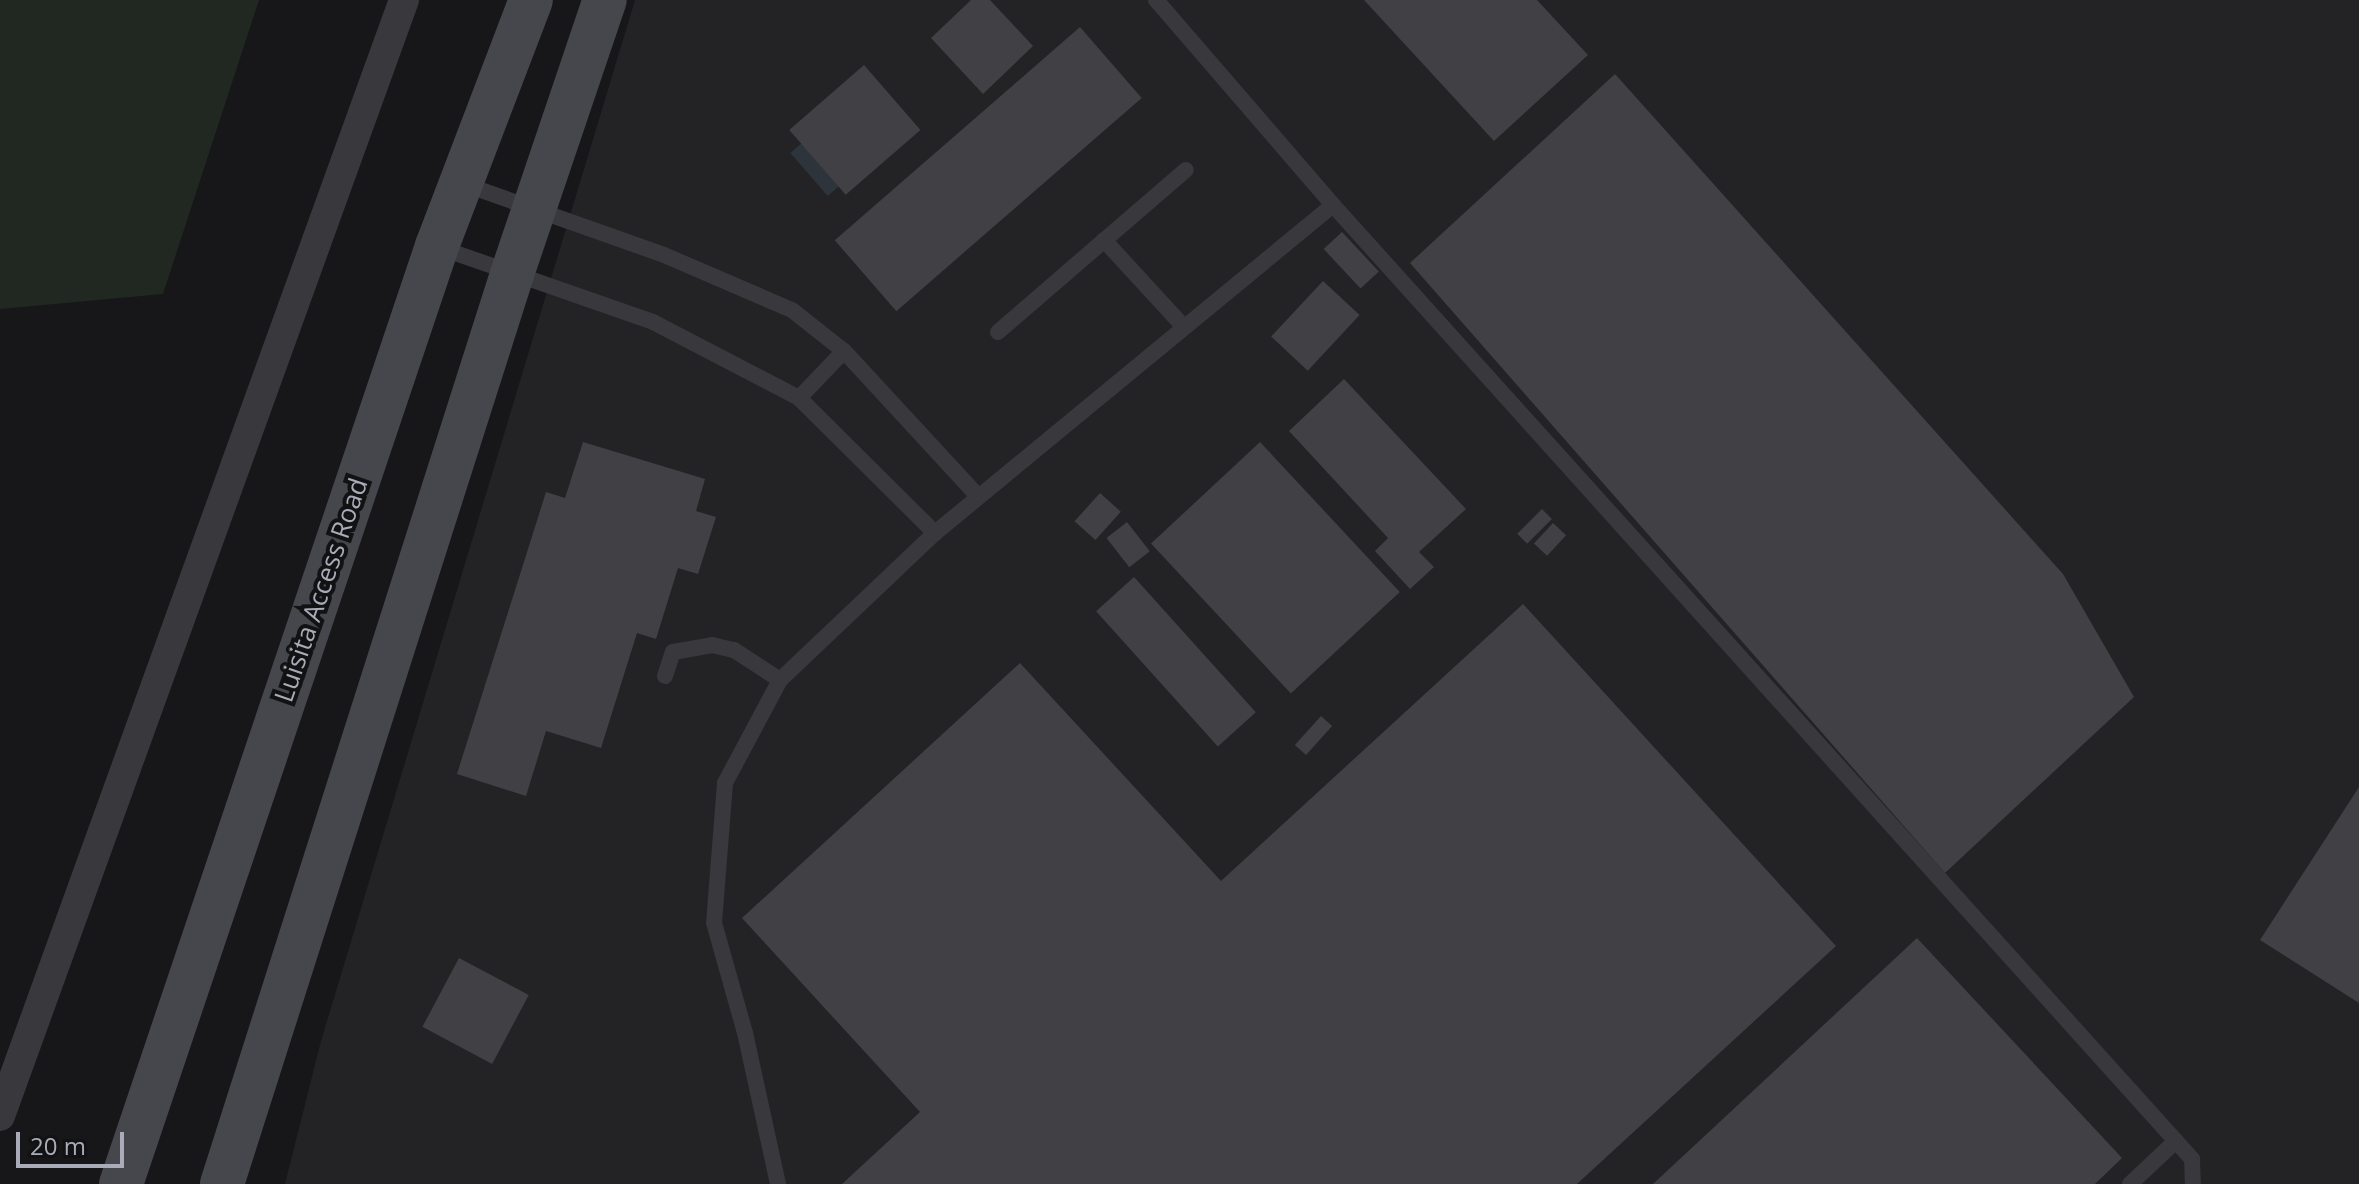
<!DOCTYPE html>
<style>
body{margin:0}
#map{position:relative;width:2359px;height:1184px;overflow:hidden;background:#171618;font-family:"Open Sans",sans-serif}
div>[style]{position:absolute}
.built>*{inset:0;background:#232325}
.green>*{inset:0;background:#212822}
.water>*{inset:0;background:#2d343c;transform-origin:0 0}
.building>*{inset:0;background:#414145;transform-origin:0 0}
.service>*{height:16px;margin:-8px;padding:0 8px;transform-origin:8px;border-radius:8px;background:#38383d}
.minor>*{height:30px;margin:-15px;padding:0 15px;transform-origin:15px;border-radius:15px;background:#38383d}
.secondary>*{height:44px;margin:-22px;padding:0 22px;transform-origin:22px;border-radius:22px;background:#46474d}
span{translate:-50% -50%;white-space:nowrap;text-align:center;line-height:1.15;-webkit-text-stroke:8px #121113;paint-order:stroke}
.street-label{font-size:26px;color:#a9acb8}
.scale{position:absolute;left:16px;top:1132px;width:108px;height:36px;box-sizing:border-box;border:4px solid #a9acb8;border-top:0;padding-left:10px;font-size:24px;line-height:28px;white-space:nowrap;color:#a9acb8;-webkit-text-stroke:6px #121113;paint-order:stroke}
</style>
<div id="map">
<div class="built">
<div style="clip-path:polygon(635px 0,2359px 0,2359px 1184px,285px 1184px,321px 1041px)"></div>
</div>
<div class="green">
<div style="clip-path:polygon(0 0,259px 0,163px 294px,0 309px)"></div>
</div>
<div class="water">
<div style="left:856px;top:96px;width:57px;height:87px;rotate:49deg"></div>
</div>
<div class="building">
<div style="clip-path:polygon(971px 0,990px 0,1033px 46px,983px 94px,931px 38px)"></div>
<div style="clip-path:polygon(1364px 0,1537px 0,1588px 55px,1494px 141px)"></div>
<div style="left:1080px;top:27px;width:94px;height:325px;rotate:49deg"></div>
<div style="left:864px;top:65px;width:86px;height:99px;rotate:49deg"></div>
<div style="clip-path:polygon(1615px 74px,2063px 574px,2134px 697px,1945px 873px,1410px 263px)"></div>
<div style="left:1342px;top:232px;width:54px;height:25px;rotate:47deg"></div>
<div style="left:1323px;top:281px;width:50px;height:76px;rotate:43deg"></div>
<div style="clip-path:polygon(1344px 379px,1466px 509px,1419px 552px,1434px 567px,1410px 589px,1375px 551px,1388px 538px,1289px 431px)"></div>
<div style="clip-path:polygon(583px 442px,705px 479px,696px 511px,716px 517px,698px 574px,678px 568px,656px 639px,637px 633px,601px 748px,546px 731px,526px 796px,457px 774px,546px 492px,565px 498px)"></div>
<div style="left:1260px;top:442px;width:205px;height:149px;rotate:47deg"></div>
<div style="left:1100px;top:493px;width:28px;height:38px;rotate:42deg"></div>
<div style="left:1542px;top:509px;width:14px;height:35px;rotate:45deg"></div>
<div style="left:1127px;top:522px;width:37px;height:26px;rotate:52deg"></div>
<div style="left:1553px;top:523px;width:18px;height:28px;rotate:43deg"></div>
<div style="left:1134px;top:577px;width:182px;height:51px;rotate:48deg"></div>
<div style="clip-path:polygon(1523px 604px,1836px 946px,1577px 1184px,842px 1184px,920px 1112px,742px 918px,1020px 663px,1221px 881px)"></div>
<div style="left:1321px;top:716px;width:15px;height:39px;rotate:42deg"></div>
<div style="clip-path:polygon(2359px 787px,2359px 1003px,2260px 940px)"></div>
<div style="clip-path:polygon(1917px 938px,2122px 1158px,2095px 1184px,1653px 1184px)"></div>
<div style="left:459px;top:958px;width:79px;height:78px;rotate:28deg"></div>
</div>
<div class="service">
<div style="left:461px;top:183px;width:215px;rotate:19.5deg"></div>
<div style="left:664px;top:255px;width:139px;rotate:23.3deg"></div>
<div style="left:792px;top:310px;width:66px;rotate:38.3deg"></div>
<div style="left:844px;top:351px;width:197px;rotate:47.3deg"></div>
<div style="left:1333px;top:205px;width:1284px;rotate:48deg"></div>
<div style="left:2192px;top:1159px;width:25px;rotate:88deg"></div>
<div style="left:1104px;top:240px;width:118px;rotate:47.4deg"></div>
<div style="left:438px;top:247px;width:228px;rotate:19.2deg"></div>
<div style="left:653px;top:322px;width:165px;rotate:27.5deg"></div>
<div style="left:799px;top:398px;width:192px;rotate:44.8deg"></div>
<div style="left:998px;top:332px;width:248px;rotate:-40.8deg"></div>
<div style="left:799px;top:398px;width:65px;rotate:-46.2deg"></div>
<div style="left:665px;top:676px;width:25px;rotate:-72deg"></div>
<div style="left:673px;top:652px;width:40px;rotate:-10deg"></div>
<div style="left:712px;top:645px;width:23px;rotate:13deg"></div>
<div style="left:734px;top:650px;width:55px;rotate:33.1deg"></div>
<div style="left:778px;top:1184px;width:155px;rotate:-102.3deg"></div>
<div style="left:745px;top:1033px;width:114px;rotate:-105.7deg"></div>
<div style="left:714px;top:923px;width:140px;rotate:-85.5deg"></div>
<div style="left:725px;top:783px;width:117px;rotate:-61.9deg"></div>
<div style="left:780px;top:680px;width:214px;rotate:-43.5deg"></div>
<div style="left:935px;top:533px;width:516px;rotate:-39.49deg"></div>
<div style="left:1333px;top:205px;width:271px;rotate:-130.8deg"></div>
<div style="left:2130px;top:1184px;width:63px;rotate:-43.1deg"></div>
</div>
<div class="minor">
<div style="left:0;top:1116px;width:1187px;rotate:-70.1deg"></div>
</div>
<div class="secondary">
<div style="left:121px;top:1184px;width:990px;rotate:-71.38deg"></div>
<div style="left:437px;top:246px;width:263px;rotate:-69.1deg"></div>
<div style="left:222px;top:1184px;width:955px;rotate:-72.32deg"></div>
<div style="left:512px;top:274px;width:289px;rotate:-71.3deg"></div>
</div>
<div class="street-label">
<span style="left:321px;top:590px;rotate:-71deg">Luisita Access Road</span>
</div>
<div class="scale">20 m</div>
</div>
